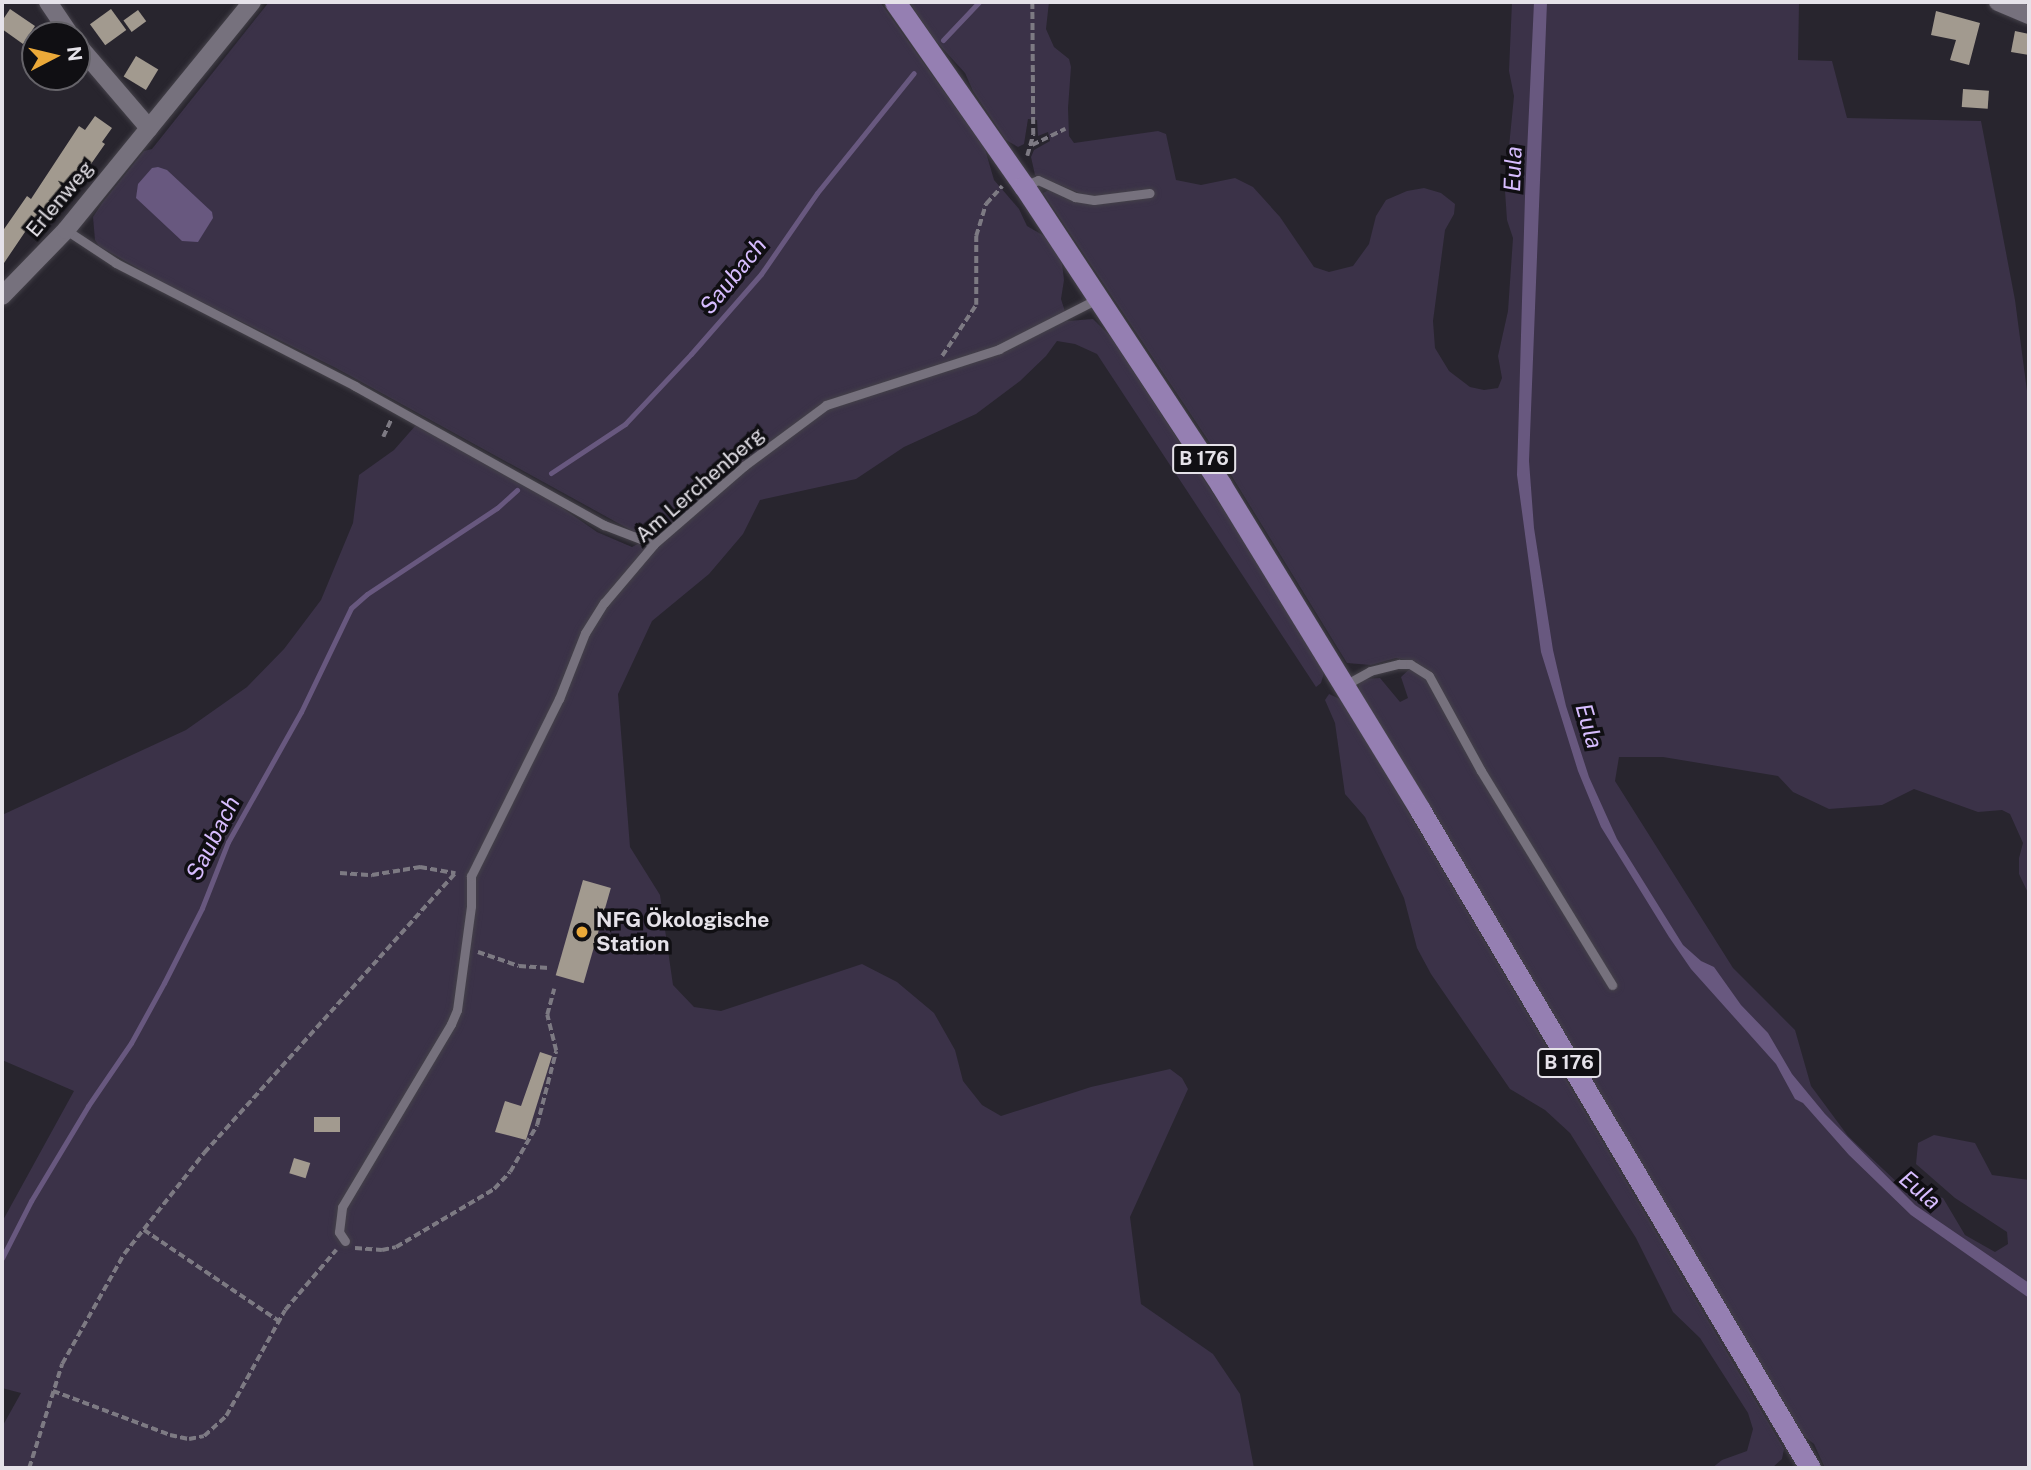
<!DOCTYPE html>
<meta charset="utf-8">
<style>
body{margin:0}
#map{position:relative;width:2031px;height:1470px;overflow:hidden;background:#28252e;font-family:"Public Sans",sans-serif}
div>[style]{position:absolute}
.green>*{inset:0;background:#3b3248}
.water>*{inset:0;background:#68587f}
.stream>*{height:5px;margin:-2.5px;padding:0 2.5px;transform-origin:2.5px;border-radius:2.5px;background:#68587f}
.building>*{inset:0;background:#a29a8f;transform-origin:0 0}
.path>*{height:3.5px;margin-top:-1.75px;transform-origin:0;background:repeating-linear-gradient(90deg,#7d7a83 0 7px,transparent 0 10.5px)}
.roads{filter:drop-shadow(0 0 2px #444149) drop-shadow(0 0 2px #444149)}
.lane>*{height:9px;margin:-4.5px;padding:0 4.5px;transform-origin:4.5px;border-radius:4.5px;background:#76717d}
.street>*{height:18px;margin:-9px;padding:0 9px;transform-origin:9px;border-radius:9px;background:#76717d}
.primary>*{height:21px;margin:-10.5px;padding:0 10.5px;transform-origin:10.5px;border-radius:10.5px;background:#957fb2}
.dots>*{width:19px;height:19px;translate:-50% -50%;box-sizing:border-box;border:4px solid #100f13;border-radius:50%}
span{translate:-50% -50%;white-space:nowrap;text-align:center;line-height:1.15;-webkit-text-stroke:7px #100f13;paint-order:stroke}
.shield-label span{padding:2px 5px;background:#100f13;border:2px solid;border-radius:5px;-webkit-text-stroke-width:0}
.shield-label{font-size:19px;color:#e5e2e9;font-weight:700}
.street-label{font-size:21px;color:#e5e2e9}
.poi-label{font-size:21px;color:#e5e2e9;font-weight:700}
.left{translate:0 -50%;text-align:left}
.water-label{font-size:23px;color:#d7bdff;font-style:italic}
.frame{position:absolute;inset:0;border:4px solid #e5e2e9;pointer-events:none}
.north{position:absolute;left:21px;top:21px;width:70px;height:70px;box-sizing:border-box;background:#100f13;border:2px solid #656369;border-radius:50%;rotate:83deg;font-size:19px;font-weight:700;line-height:28px;text-align:center;color:#e5e2e9}
.north::after{content:'';display:block;margin:auto;width:24px;height:32px;background:#eba939;clip-path:polygon(50% 0,100% 100%,50% 72%,0 100%)}
</style>
<div id="map">
<div class="green">
<div style="clip-path:polygon(269px 2px,880px 2px,985px 149px,994px 180px,1019px 209px,1027px 226px,1046px 237px,1053px 247px,1062px 263px,1064px 280px,1061px 299px,1068px 321px,1093px 319px,1111px 337px,1251px 552px,1324px 673px,1321px 683px,1316px 687px,1097px 354px,1075px 344px,1057px 341px,1046px 356px,1020px 381px,976px 414px,904px 447px,856px 479px,760px 500px,743px 534px,709px 574px,652px 621px,618px 694px,630px 847px,660px 895px,673px 985px,694px 1007px,721px 1011px,862px 964px,897px 982px,934px 1013px,955px 1050px,963px 1081px,982px 1105px,1001px 1116px,1091px 1087px,1170px 1069px,1182px 1078px,1188px 1089px,1130px 1217px,1141px 1304px,1213px 1354px,1240px 1394px,1254px 1468px,2px 1468px,2px 1427px,21px 1393px,2px 1388px,2px 1222px,74px 1091px,2px 1060px,2px 815px,186px 730px,247px 687px,284px 649px,321px 600px,353px 523px,359px 475px,394px 450px,416px 425px,558px 505px,597px 532px,632px 547px,647px 539px,336px 368px,167px 285px,99px 246px,95px 240px,93px 217px,102px 203px,144px 151px,152px 149px)"></div>
<div style="clip-path:polygon(909px 2px,1049px 2px,1046px 29px,1054px 47px,1069px 59px,1071px 67px,1068px 108px,1069px 136px,1074px 143px,1158px 131px,1166px 134px,1176px 180px,1201px 185px,1235px 178px,1253px 187px,1280px 217px,1314px 267px,1329px 272px,1353px 266px,1369px 244px,1376px 216px,1386px 200px,1407px 191px,1424px 188px,1441px 193px,1455px 204px,1454px 214px,1445px 230px,1433px 321px,1435px 348px,1449px 371px,1470px 387px,1484px 390px,1498px 388px,1502px 378px,1498px 356px,1508px 311px,1513px 238px,1507px 220px,1505px 191px,1511px 177px,1508px 157px,1514px 96px,1509px 71px,1512px 2px,1799px 2px,1798px 60px,1832px 61px,1847px 118px,1981px 121px,2015px 300px,2029px 406px,2029px 895px,2019px 874px,2019px 858px,2023px 843px,2010px 814px,2002px 810px,1978px 812px,1914px 789px,1882px 805px,1829px 809px,1793px 792px,1778px 776px,1663px 757px,1619px 757px,1615px 781px,1733px 968px,1795px 1030px,1811px 1086px,1848px 1136px,1901px 1186px,1943px 1198px,1965px 1235px,1995px 1252px,2008px 1244px,2007px 1232px,1955px 1198px,1916px 1164px,1918px 1143px,1934px 1135px,1975px 1143px,1992px 1175px,2029px 1180px,2029px 1468px,1825px 1468px,1814px 1444px,1804px 1436px,1359px 690px,1359px 684px,1363px 679px,1380px 678px,1400px 702px,1408px 698px,1401px 677px,1417px 662px,1396px 658px,1371px 665px,1347px 663px,1228px 470px,1043px 193px,1049px 190px,1078px 203px,1082px 194px,1035px 175px,1031px 157px,1034px 150px,1050px 141px,1048px 132px,1038px 136px,1037px 120px,1028px 119px,1024px 144px,1018px 147px,1006px 140px,973px 91px,965px 73px,935px 40px)"></div>
<div style="clip-path:polygon(1329px 694px,1342px 700px,1784px 1449px,1782px 1459px,1772px 1468px,1712px 1468px,1722px 1460px,1747px 1451px,1753px 1429px,1748px 1413px,1700px 1338px,1673px 1312px,1636px 1238px,1570px 1133px,1545px 1110px,1510px 1089px,1431px 974px,1417px 948px,1404px 898px,1365px 817px,1345px 794px,1335px 723px,1325px 700px)"></div>
</div>
<div class="water">
<div style="clip-path:polygon(1534px 2px,1547px 2px,1529px 461px,1534px 528px,1553px 650px,1566px 706px,1589px 777px,1617px 839px,1683px 945px,1701px 961px,1714px 967px,1741px 1005px,1768px 1033px,1792px 1074px,1825px 1114px,1915px 1205px,2029px 1283px,2029px 1298px,1911px 1215px,1849px 1155px,1803px 1103px,1795px 1099px,1776px 1064px,1691px 969px,1669px 937px,1601px 827px,1578px 771px,1541px 652px,1517px 475px,1525px 196px)"></div>
<div style="clip-path:polygon(158px 167px,167px 170px,212px 212px,213px 218px,198px 242px,182px 241px,136px 198px,138px 184px,152px 168px)"></div>
</div>
<div class="stream">
<div style="left:943px;top:40px;width:52px;rotate:-46.5deg"></div>
<div style="left:551px;top:473px;width:89px;rotate:-33.5deg"></div>
<div style="left:625px;top:424px;width:96px;rotate:-46.7deg"></div>
<div style="left:691px;top:354px;width:106px;rotate:-48.8deg"></div>
<div style="left:761px;top:274px;width:98px;rotate:-55.3deg"></div>
<div style="left:817px;top:193px;width:154px;rotate:-51.1deg"></div>
<div style="left:2px;top:1258px;width:64px;rotate:-63deg"></div>
<div style="left:31px;top:1201px;width:111px;rotate:-59deg"></div>
<div style="left:88px;top:1106px;width:76px;rotate:-55.7deg"></div>
<div style="left:131px;top:1043px;width:68px;rotate:-61.2deg"></div>
<div style="left:164px;top:983px;width:84px;rotate:-63.1deg"></div>
<div style="left:202px;top:908px;width:71px;rotate:-68.5deg"></div>
<div style="left:228px;top:842px;width:149px;rotate:-60.7deg"></div>
<div style="left:301px;top:712px;width:115px;rotate:-64.3deg"></div>
<div style="left:351px;top:608px;width:21px;rotate:-41deg"></div>
<div style="left:367px;top:594px;width:156px;rotate:-33.5deg"></div>
<div style="left:497px;top:508px;width:27px;rotate:-42deg"></div>
</div>
<div class="building">
<div style="clip-path:polygon(10px 9px,35px 26px,23px 44px,2px 29px,2px 21px)"></div>
<div style="left:111px;top:9px;width:26px;height:26px;rotate:54deg"></div>
<div style="left:138px;top:10px;width:14px;height:18px;rotate:54deg"></div>
<div style="clip-path:polygon(1936px 11px,1980px 23px,1969px 65px,1950px 60px,1956px 40px,1931px 35px)"></div>
<div style="clip-path:polygon(2015px 31px,2029px 34px,2029px 55px,2011px 52px)"></div>
<div style="left:136px;top:56px;width:26px;height:24px;rotate:31deg"></div>
<div style="left:1963px;top:89px;width:26px;height:18px;rotate:4deg"></div>
<div style="clip-path:polygon(95px 116px,112px 128px,102px 142px,105px 144px,91px 164px,88px 161px,60px 196px,33px 234px,27px 229px,2px 266px,2px 232px,27px 196px,31px 199px,79px 126px,85px 130px)"></div>
<div style="left:583px;top:880px;width:29px;height:99px;rotate:16deg"></div>
<div style="clip-path:polygon(540px 1052px,552px 1056px,526px 1140px,495px 1132px,505px 1101px,521px 1106px)"></div>
<div style="left:314px;top:1117px;width:26px;height:15px"></div>
<div style="left:294px;top:1158px;width:17px;height:16px;rotate:17deg"></div>
</div>
<div class="path">
<div style="left:1032px;top:145px;width:37px;rotate:-26deg"></div>
<div style="left:1027px;top:156px;width:22px;rotate:-74deg"></div>
<div style="left:1033px;top:135px;width:133px;rotate:-90.4deg"></div>
<div style="left:942px;top:356px;width:61px;rotate:-56.3deg"></div>
<div style="left:976px;top:305px;width:69px;rotate:-90deg"></div>
<div style="left:976px;top:236px;width:34px;rotate:-73deg"></div>
<div style="left:986px;top:204px;width:24px;rotate:-48deg"></div>
<div style="left:383px;top:437px;width:19px;rotate:-65deg"></div>
<div style="left:340px;top:873px;width:32px;rotate:4deg"></div>
<div style="left:372px;top:875px;width:49px;rotate:-9.5deg"></div>
<div style="left:420px;top:867px;width:36px;rotate:10deg"></div>
<div style="left:478px;top:952px;width:43px;rotate:18.9deg"></div>
<div style="left:519px;top:966px;width:30px;rotate:4deg"></div>
<div style="left:144px;top:1230px;width:163px;rotate:34deg"></div>
<div style="left:355px;top:1248px;width:27px;rotate:4deg"></div>
<div style="left:382px;top:1250px;width:14px;rotate:-12deg"></div>
<div style="left:396px;top:1247px;width:114px;rotate:-30.6deg"></div>
<div style="left:494px;top:1189px;width:23px;rotate:-47deg"></div>
<div style="left:510px;top:1172px;width:54px;rotate:-60.1deg"></div>
<div style="left:537px;top:1125px;width:76px;rotate:-75.6deg"></div>
<div style="left:556px;top:1051px;width:37px;rotate:-104deg"></div>
<div style="left:547px;top:1015px;width:27px;rotate:-75deg"></div>
<div style="left:53px;top:1391px;width:125px;rotate:20.6deg"></div>
<div style="left:170px;top:1435px;width:19px;rotate:12deg"></div>
<div style="left:189px;top:1439px;width:15px;rotate:-11deg"></div>
<div style="left:204px;top:1436px;width:30px;rotate:-42deg"></div>
<div style="left:226px;top:1416px;width:121px;rotate:-60.9deg"></div>
<div style="left:285px;top:1310px;width:79px;rotate:-49.6deg"></div>
<div style="left:29px;top:1468px;width:109px;rotate:-72.4deg"></div>
<div style="left:62px;top:1364px;width:126px;rotate:-60.6deg"></div>
<div style="left:124px;top:1254px;width:129px;rotate:-51.6deg"></div>
<div style="left:204px;top:1153px;width:376px;rotate:-48.1deg"></div>
</div>
<div class="roads">
<div class="lane">
<div style="left:1024px;top:186px;width:15px;rotate:-23deg"></div>
<div style="left:1038px;top:180px;width:41px;rotate:24.7deg"></div>
<div style="left:1075px;top:197px;width:19px;rotate:9deg"></div>
<div style="left:1094px;top:200px;width:56px;rotate:-7.1deg"></div>
<div style="left:66px;top:230px;width:60px;rotate:33.4deg"></div>
<div style="left:116px;top:263px;width:269px;rotate:27.2deg"></div>
<div style="left:355px;top:386px;width:285px;rotate:29.2deg"></div>
<div style="left:604px;top:525px;width:53px;rotate:20.8deg"></div>
<div style="left:1345px;top:685px;width:29px;rotate:-29deg"></div>
<div style="left:1370px;top:671px;width:30px;rotate:-14deg"></div>
<div style="left:1399px;top:664px;width:11px"></div>
<div style="left:1410px;top:664px;width:22px;rotate:32deg"></div>
<div style="left:1429px;top:676px;width:108px;rotate:61.3deg"></div>
<div style="left:1481px;top:771px;width:251px;rotate:58.5deg"></div>
<div style="left:345px;top:1241px;width:11px;rotate:-124deg"></div>
<div style="left:339px;top:1232px;width:25px;rotate:-83deg"></div>
<div style="left:342px;top:1207px;width:213px;rotate:-59.2deg"></div>
<div style="left:451px;top:1024px;width:15px;rotate:-67deg"></div>
<div style="left:457px;top:1010px;width:105px;rotate:-82.3deg"></div>
<div style="left:471px;top:906px;width:30px;rotate:-90deg"></div>
<div style="left:471px;top:876px;width:198px;rotate:-63.6deg"></div>
<div style="left:559px;top:699px;width:71px;rotate:-68.5deg"></div>
<div style="left:585px;top:633px;width:36px;rotate:-58deg"></div>
<div style="left:604px;top:603px;width:77px;rotate:-49.7deg"></div>
<div style="left:654px;top:544px;width:119px;rotate:-40.9deg"></div>
<div style="left:744px;top:466px;width:102px;rotate:-36.6deg"></div>
<div style="left:826px;top:405px;width:182px;rotate:-17.9deg"></div>
<div style="left:999px;top:349px;width:110px;rotate:-27deg"></div>
</div>
<div class="street">
<div style="left:48px;top:2px;width:40px;rotate:56deg"></div>
<div style="left:1998px;top:2px;width:34px;rotate:23deg"></div>
<div style="left:77px;top:44px;width:111px;rotate:49.4deg"></div>
<div style="left:2px;top:296px;width:92px;rotate:-45.9deg"></div>
<div style="left:66px;top:230px;width:294px;rotate:-50.8deg"></div>
</div>
<div class="primary">
<div style="left:895px;top:2px;width:225px;rotate:55deg"></div>
<div style="left:1024px;top:186px;width:358px;rotate:56.6deg"></div>
<div style="left:1221px;top:485px;width:381px;rotate:58.5deg"></div>
<div style="left:1420px;top:810px;width:765px;rotate:59.34deg"></div>
</div>
</div>
<div class="dots">
<div style="left:582px;top:932px;background:#eba939"></div>
</div>
<div class="shield-label">
<span style="left:1204px;top:459px">B 176</span>
<span style="left:1569px;top:1063px">B 176</span>
</div>
<div class="street-label">
<span style="left:60px;top:199px;rotate:-50deg">Erlenweg</span>
<span style="left:700px;top:485px;rotate:-41deg">Am Lerchenberg</span>
</div>
<div class="poi-label">
<span class="left" style="left:596px;top:932px">NFG Ökologische<br>Station</span>
</div>
<div class="water-label">
<span style="left:1513px;top:169px;rotate:-88deg">Eula</span>
<span style="left:733px;top:276px;rotate:-51deg">Saubach</span>
<span style="left:1589px;top:726px;rotate:74deg">Eula</span>
<span style="left:213px;top:838px;rotate:-63deg">Saubach</span>
<span style="left:1920px;top:1190px;rotate:40deg">Eula</span>
</div>
<div class="frame"></div>
<div class="north">N</div>
</div>
